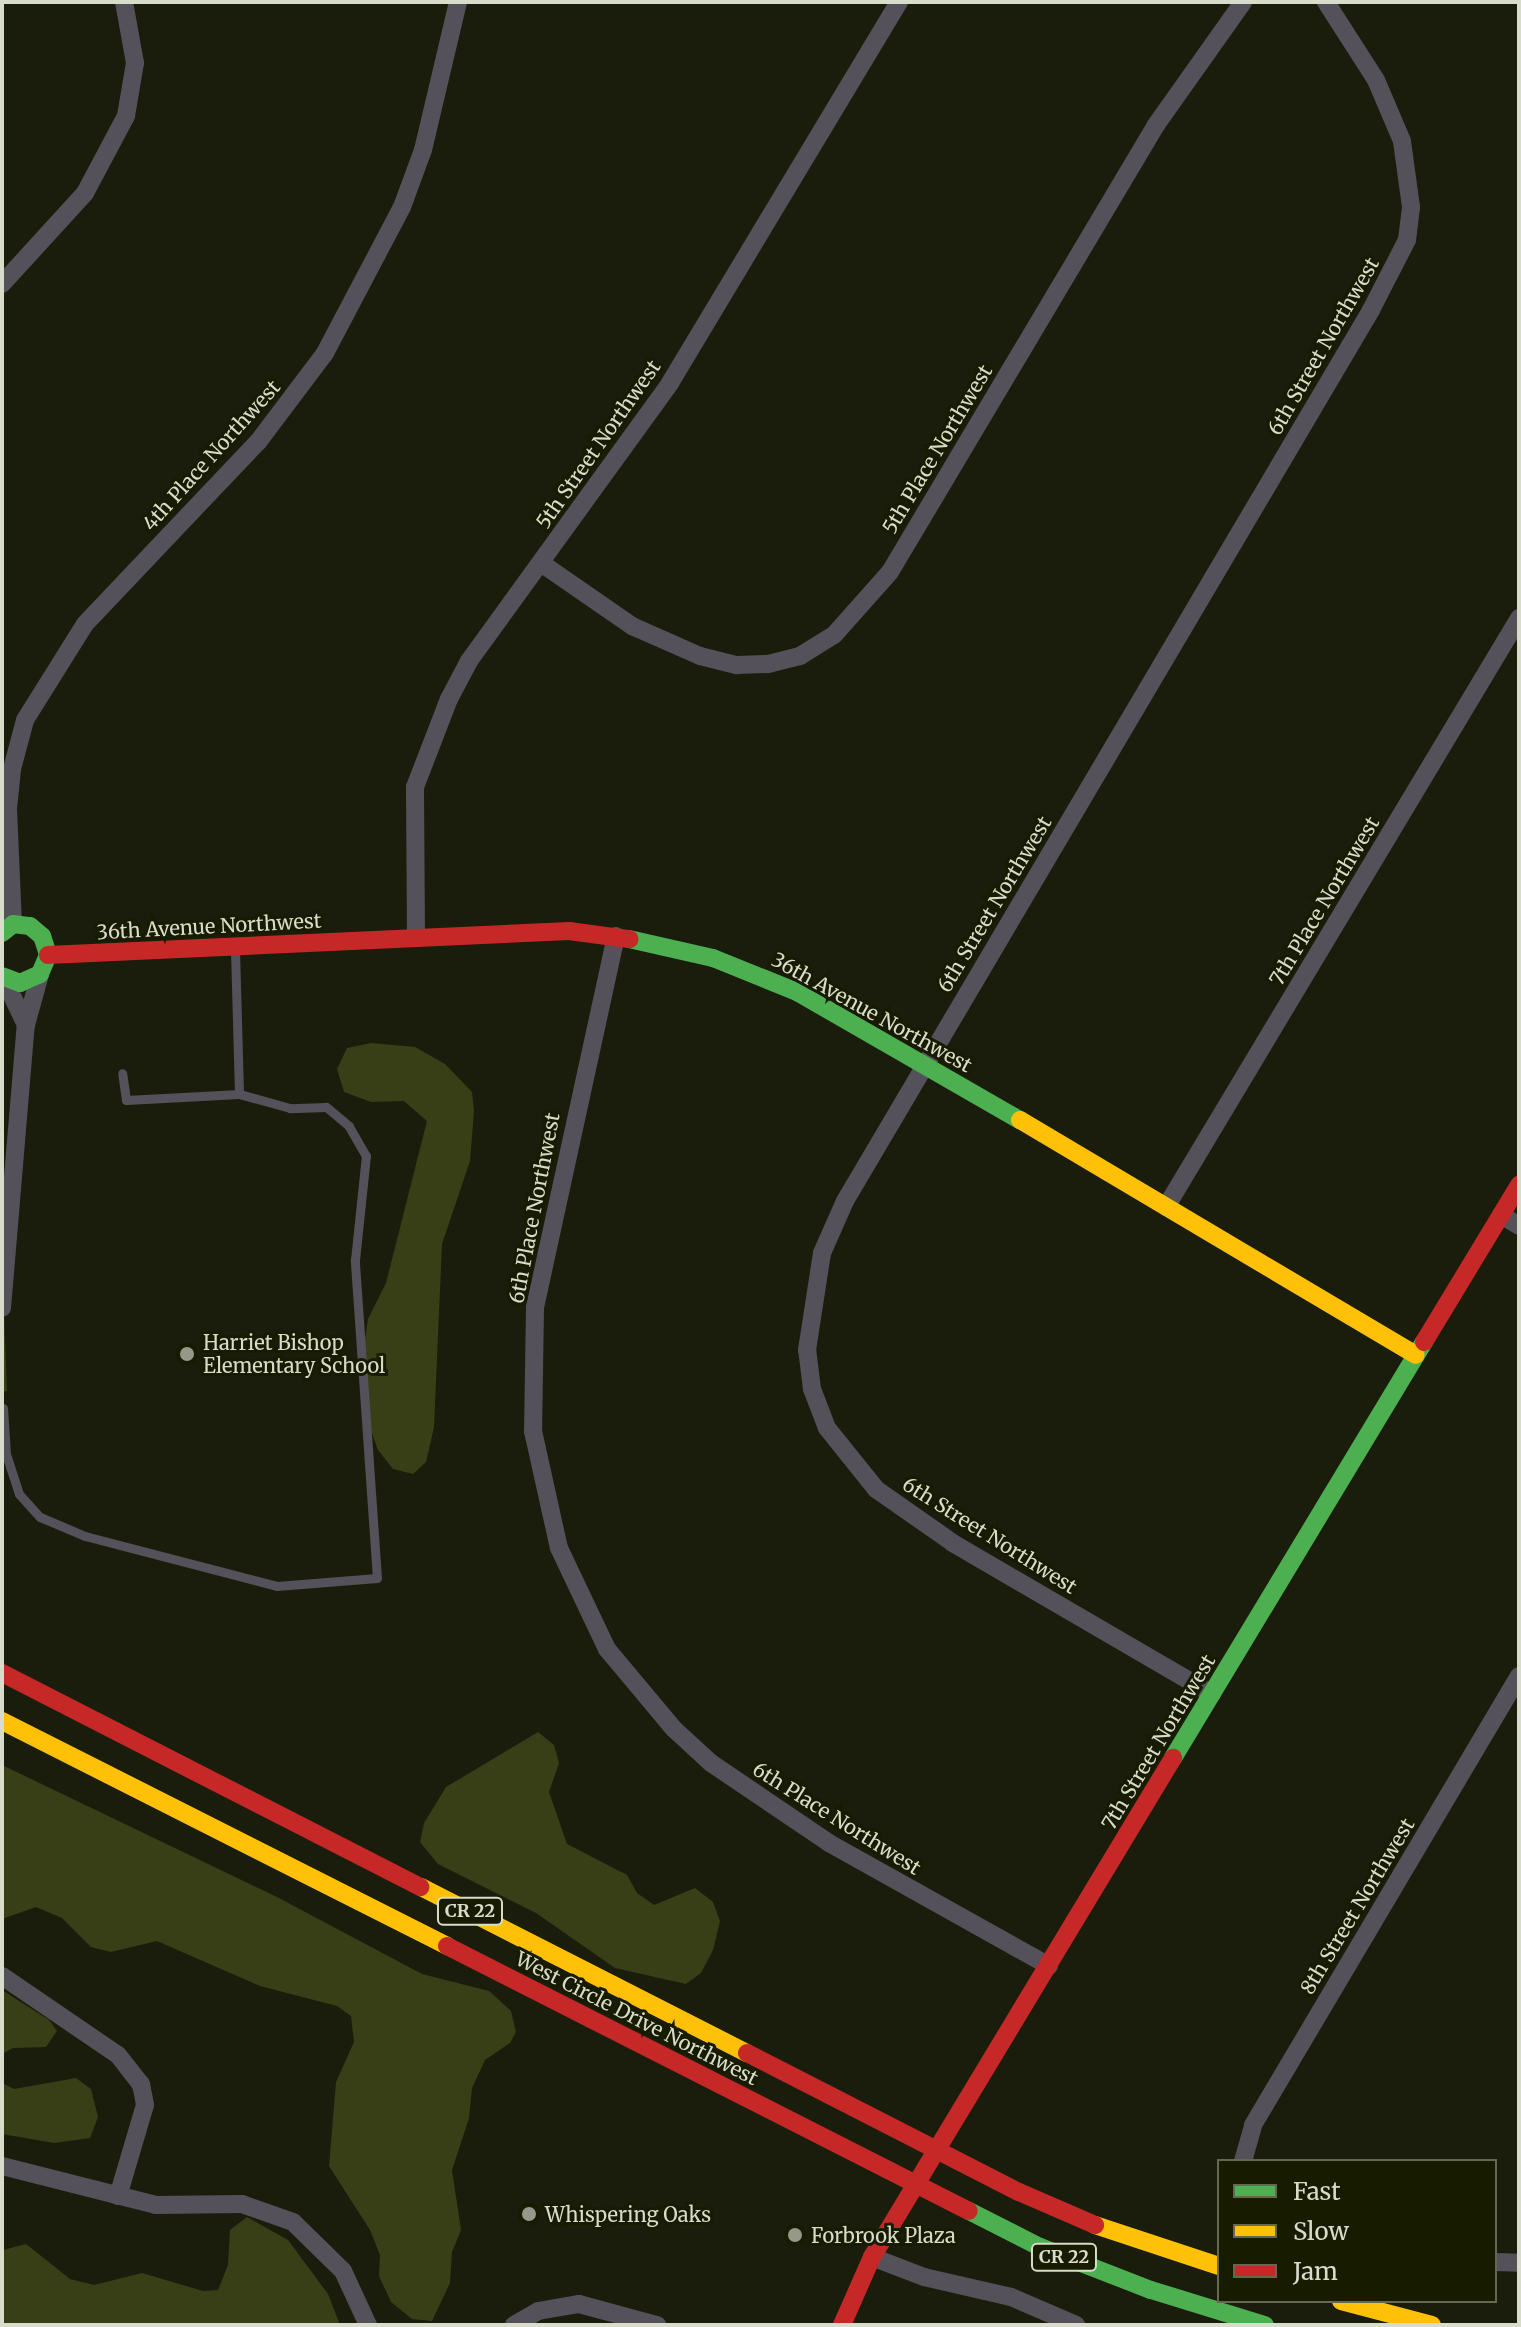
<!DOCTYPE html>
<style>
body{margin:0}
#map{position:relative;width:1521px;height:2327px;overflow:hidden;background:#1b1d0c;font-family:Merriweather,serif}
div>[style]{position:absolute}
.green>*{inset:0;background:#383f16}
.lane>*{height:9px;margin:-4.5px;padding:0 4.5px;transform-origin:4.5px;border-radius:4.5px;background:#54515b}
.street>*{height:18px;margin:-9px;padding:0 9px;transform-origin:9px;border-radius:9px;background:#54515b}
.fast>*{height:18px;margin:-9px;padding:0 9px;transform-origin:9px;border-radius:9px;background:#4caf50}
.slow>*{height:18px;margin:-9px;padding:0 9px;transform-origin:9px;border-radius:9px;background:#ffc107}
.jam>*{height:18px;margin:-9px;padding:0 9px;transform-origin:9px;border-radius:9px;background:#c62828}
.dots>*{width:22px;height:22px;translate:-50% -50%;box-sizing:border-box;border:4px solid #171b00;border-radius:50%}
span{translate:-50% -50%;white-space:nowrap;text-align:center;line-height:1.15;-webkit-text-stroke:6px #171b00;paint-order:stroke}
.shield-label span{padding:2px 6px;background:#171b00;border:2px solid;border-radius:6px;-webkit-text-stroke-width:0}
.shield-label{font-size:18px;color:#d8dcca;font-weight:700}
.street-label{font-size:20px;color:#d8dcca}
.poi-label{font-size:20px;color:#d8dcca}
.left{translate:0 -50%;text-align:left}
.frame{position:absolute;inset:0;border:4px solid #d8dcca;pointer-events:none}
.legend{position:absolute;left:1217px;top:2159px;width:280px;height:144px;box-sizing:border-box;background:#171b00;border:2px solid #646851;margin:0;padding:10px 14px;list-style:none;font-size:24px;color:#d8dcca}
.legend li{display:flex;align-items:center;gap:16px;height:40px}
.legend b{width:40px;border:2px solid #646851}
</style>
<div id="map">
<div class="green">
<div style="clip-path:polygon(371px 1043px,415px 1047px,445px 1064px,472px 1092px,474px 1111px,470px 1161px,442px 1244px,434px 1427px,426px 1462px,413px 1474px,393px 1469px,378px 1450px,361px 1403px,360px 1374px,368px 1319px,386px 1283px,427px 1121px,404px 1101px,371px 1102px,344px 1092px,337px 1069px,347px 1048px)"></div>
<div style="clip-path:polygon(2px 1256px,7px 1391px,2px 1392px)"></div>
<div style="clip-path:polygon(538px 1732px,554px 1745px,559px 1763px,549px 1792px,567px 1844px,627px 1875px,637px 1893px,654px 1905px,695px 1888px,713px 1902px,720px 1921px,713px 1950px,701px 1973px,686px 1984px,615px 1968px,536px 1913px,438px 1864px,420px 1842px,424px 1823px,446px 1787px)"></div>
<div style="clip-path:polygon(2px 1765px,277px 1897px,422px 1974px,489px 1991px,511px 2011px,516px 2032px,510px 2043px,485px 2060px,472px 2088px,469px 2118px,452px 2170px,461px 2230px,452px 2252px,450px 2283px,432px 2321px,412px 2319px,391px 2302px,379px 2276px,380px 2255px,370px 2230px,329px 2166px,336px 2082px,354px 2042px,351px 2016px,337px 2006px,260px 1986px,157px 1941px,111px 1952px,91px 1947px,62px 1918px,36px 1907px,2px 1919px)"></div>
<div style="clip-path:polygon(2px 1990px,49px 2020px,57px 2031px,46px 2047px,13px 2048px,2px 2054px)"></div>
<div style="clip-path:polygon(76px 2078px,91px 2089px,98px 2117px,90px 2138px,54px 2143px,2px 2134px,2px 2083px,14px 2089px)"></div>
<div style="clip-path:polygon(247px 2217px,288px 2240px,328px 2294px,340px 2325px,2px 2325px,3px 2250px,26px 2244px,70px 2279px,94px 2285px,142px 2273px,203px 2291px,218px 2290px,228px 2265px,230px 2230px)"></div>
</div>
<div class="lane">
<div style="left:235px;top:950px;width:144px;rotate:88.4deg"></div>
<div style="left:3px;top:1408px;width:46px;rotate:86.3deg"></div>
<div style="left:6px;top:1454px;width:42px;rotate:72deg"></div>
<div style="left:19px;top:1494px;width:31px;rotate:48deg"></div>
<div style="left:40px;top:1517px;width:49px;rotate:22.9deg"></div>
<div style="left:85px;top:1536px;width:198px;rotate:14.6deg"></div>
<div style="left:277px;top:1586px;width:100px;rotate:-4.6deg"></div>
<div style="left:377px;top:1578px;width:319px;rotate:-94deg"></div>
<div style="left:355px;top:1260px;width:105px;rotate:-84deg"></div>
<div style="left:366px;top:1156px;width:34px;rotate:-120deg"></div>
<div style="left:349px;top:1126px;width:30px;rotate:-140deg"></div>
<div style="left:326px;top:1107px;width:36px;rotate:178deg"></div>
<div style="left:290px;top:1108px;width:53px;rotate:-164.6deg"></div>
<div style="left:239px;top:1094px;width:113px;rotate:177deg"></div>
<div style="left:126px;top:1100px;width:27px;rotate:-98deg"></div>
</div>
<div class="street">
<div style="left:2px;top:284px;width:123px;rotate:-47.6deg"></div>
<div style="left:85px;top:193px;width:87px;rotate:-62deg"></div>
<div style="left:126px;top:116px;width:54px;rotate:-80.4deg"></div>
<div style="left:135px;top:63px;width:62px;rotate:-100.2deg"></div>
<div style="left:541px;top:563px;width:111px;rotate:34.7deg"></div>
<div style="left:632px;top:626px;width:74px;rotate:23.8deg"></div>
<div style="left:700px;top:656px;width:38px;rotate:14deg"></div>
<div style="left:737px;top:665px;width:31px;rotate:-2deg"></div>
<div style="left:768px;top:664px;width:33px;rotate:-14deg"></div>
<div style="left:800px;top:656px;width:40px;rotate:-32deg"></div>
<div style="left:834px;top:635px;width:84px;rotate:-48.4deg"></div>
<div style="left:890px;top:572px;width:520px;rotate:-59.24deg"></div>
<div style="left:1156px;top:125px;width:151px;rotate:-54.7deg"></div>
<div style="left:13px;top:924px;width:116px;rotate:-92.5deg"></div>
<div style="left:8px;top:808px;width:39px;rotate:-84deg"></div>
<div style="left:12px;top:769px;width:51px;rotate:-75.1deg"></div>
<div style="left:25px;top:720px;width:113px;rotate:-58deg"></div>
<div style="left:85px;top:624px;width:251px;rotate:-46.5deg"></div>
<div style="left:258px;top:442px;width:111px;rotate:-53deg"></div>
<div style="left:325px;top:353px;width:165px;rotate:-62.2deg"></div>
<div style="left:402px;top:207px;width:61px;rotate:-69.8deg"></div>
<div style="left:423px;top:150px;width:152px;rotate:-76.7deg"></div>
<div style="left:416px;top:934px;width:147px;rotate:-90.4deg"></div>
<div style="left:415px;top:787px;width:94px;rotate:-68.9deg"></div>
<div style="left:449px;top:699px;width:43px;rotate:-62.2deg"></div>
<div style="left:469px;top:661px;width:343px;rotate:-54.1deg"></div>
<div style="left:670px;top:383px;width:445px;rotate:-59deg"></div>
<div style="left:616px;top:936px;width:380px;rotate:102.3deg"></div>
<div style="left:535px;top:1307px;width:124px;rotate:90.9deg"></div>
<div style="left:533px;top:1431px;width:120px;rotate:77.5deg"></div>
<div style="left:559px;top:1548px;width:112px;rotate:64.6deg"></div>
<div style="left:607px;top:1649px;width:104px;rotate:50.1deg"></div>
<div style="left:674px;top:1729px;width:50px;rotate:42.6deg"></div>
<div style="left:711px;top:1763px;width:143px;rotate:34.1deg"></div>
<div style="left:829px;top:1843px;width:252px;rotate:29.2deg"></div>
<div style="left:3px;top:977px;width:53px;rotate:64.4deg"></div>
<div style="left:26px;top:1025px;width:53px;rotate:-74.6deg"></div>
<div style="left:1166px;top:1207px;width:687px;rotate:-59.06deg"></div>
<div style="left:1501px;top:1215px;width:21px;rotate:31deg"></div>
<div style="left:2px;top:1308px;width:284px;rotate:-85.2deg"></div>
<div style="left:1212px;top:1694px;width:300px;rotate:-149.8deg"></div>
<div style="left:953px;top:1543px;width:94px;rotate:-145deg"></div>
<div style="left:876px;top:1489px;width:78px;rotate:-128.8deg"></div>
<div style="left:827px;top:1428px;width:42px;rotate:-111deg"></div>
<div style="left:812px;top:1389px;width:39px;rotate:-97deg"></div>
<div style="left:807px;top:1350px;width:98px;rotate:-81.2deg"></div>
<div style="left:822px;top:1253px;width:57px;rotate:-66.1deg"></div>
<div style="left:845px;top:1201px;width:1035px;rotate:-59.44deg"></div>
<div style="left:1371px;top:310px;width:79px;rotate:-62.8deg"></div>
<div style="left:1407px;top:240px;width:33px;rotate:-83deg"></div>
<div style="left:1411px;top:207px;width:67px;rotate:-97.8deg"></div>
<div style="left:1402px;top:141px;width:66px;rotate:-113.1deg"></div>
<div style="left:1376px;top:80px;width:93px;rotate:-122.7deg"></div>
<div style="left:2px;top:1976px;width:140px;rotate:34.3deg"></div>
<div style="left:118px;top:2055px;width:37px;rotate:52deg"></div>
<div style="left:141px;top:2084px;width:21px;rotate:79deg"></div>
<div style="left:145px;top:2105px;width:95px;rotate:106.5deg"></div>
<div style="left:1243px;top:2161px;width:37px;rotate:-74deg"></div>
<div style="left:1253px;top:2125px;width:522px;rotate:-59.36deg"></div>
<div style="left:2px;top:2166px;width:159px;rotate:14.2deg"></div>
<div style="left:156px;top:2205px;width:86px;rotate:-0.7deg"></div>
<div style="left:242px;top:2204px;width:54px;rotate:19.4deg"></div>
<div style="left:293px;top:2222px;width:70px;rotate:44.4deg"></div>
<div style="left:343px;top:2271px;width:60px;rotate:65.2deg"></div>
<div style="left:872px;top:2257px;width:56px;rotate:21deg"></div>
<div style="left:924px;top:2277px;width:89px;rotate:12.9deg"></div>
<div style="left:1011px;top:2297px;width:71px;rotate:23.3deg"></div>
<div style="left:1495px;top:2262px;width:24px;rotate:2deg"></div>
<div style="left:514px;top:2325px;width:28px;rotate:-30deg"></div>
<div style="left:538px;top:2311px;width:42px;rotate:-9.7deg"></div>
<div style="left:579px;top:2304px;width:81px;rotate:15.1deg"></div>
</div>
<div class="fast">
<div style="left:2px;top:933px;width:14px;rotate:-39deg"></div>
<div style="left:13px;top:924px;width:17px;rotate:7deg"></div>
<div style="left:30px;top:926px;width:16px;rotate:40deg"></div>
<div style="left:42px;top:936px;width:20px;rotate:72deg"></div>
<div style="left:48px;top:955px;width:21px;rotate:113deg"></div>
<div style="left:40px;top:974px;width:22px;rotate:156deg"></div>
<div style="left:20px;top:983px;width:19px;rotate:-159deg"></div>
<div style="left:629px;top:939px;width:86px;rotate:12.7deg"></div>
<div style="left:713px;top:958px;width:91px;rotate:22deg"></div>
<div style="left:797px;top:992px;width:257px;rotate:29.9deg"></div>
<div style="left:1173px;top:1758px;width:486px;rotate:-58.9deg"></div>
<div style="left:969px;top:2211px;width:80px;rotate:26.9deg"></div>
<div style="left:1040px;top:2247px;width:119px;rotate:21.2deg"></div>
<div style="left:1151px;top:2290px;width:119px;rotate:17.1deg"></div>
</div>
<div class="slow">
<div style="left:1020px;top:1120px;width:460px;rotate:30.7deg"></div>
<div style="left:2px;top:1721px;width:499px;rotate:26.8deg"></div>
<div style="left:421px;top:1887px;width:366px;rotate:27deg"></div>
<div style="left:1095px;top:2225px;width:131px;rotate:18.3deg"></div>
<div style="left:1341px;top:2301px;width:94px;rotate:14.8deg"></div>
</div>
<div class="jam">
<div style="left:48px;top:955px;width:522px;rotate:-2.64deg"></div>
<div style="left:569px;top:931px;width:61px;rotate:7.6deg"></div>
<div style="left:1424px;top:1342px;width:184px;rotate:-58.8deg"></div>
<div style="left:2px;top:1673px;width:470px;rotate:27.1deg"></div>
<div style="left:447px;top:1946px;width:585px;rotate:26.92deg"></div>
<div style="left:747px;top:2053px;width:305px;rotate:27.1deg"></div>
<div style="left:1019px;top:2192px;width:83px;rotate:23.5deg"></div>
<div style="left:842px;top:2325px;width:74px;rotate:-66.2deg"></div>
<div style="left:872px;top:2257px;width:583px;rotate:-58.9deg"></div>
</div>
<div class="dots">
<div style="left:187px;top:1354px;background:#969988"></div>
<div style="left:529px;top:2214px;background:#969988"></div>
<div style="left:795px;top:2235px;background:#969988"></div>
</div>
<div class="shield-label">
<span style="left:470px;top:1911px">CR 22</span>
<span style="left:1064px;top:2257px">CR 22</span>
</div>
<div class="street-label">
<span style="left:1323px;top:346px;rotate:-60deg">6th Street Northwest</span>
<span style="left:598px;top:444px;rotate:-55deg">5th Street Northwest</span>
<span style="left:937px;top:449px;rotate:-59deg">5th Place Northwest</span>
<span style="left:211px;top:455px;rotate:-48deg">4th Place Northwest</span>
<span style="left:1324px;top:901px;rotate:-59deg">7th Place Northwest</span>
<span style="left:994px;top:904px;rotate:-59deg">6th Street Northwest</span>
<span style="left:209px;top:926px;rotate:-3deg">36th Avenue Northwest</span>
<span style="left:872px;top:1012px;rotate:29deg">36th Avenue Northwest</span>
<span style="left:534px;top:1208px;rotate:-79deg">6th Place Northwest</span>
<span style="left:990px;top:1535px;rotate:32deg">6th Street Northwest</span>
<span style="left:1158px;top:1742px;rotate:-59deg">7th Street Northwest</span>
<span style="left:837px;top:1818px;rotate:32deg">6th Place Northwest</span>
<span style="left:1357px;top:1906px;rotate:-59deg">8th Street Northwest</span>
<span style="left:637px;top:2018px;rotate:27deg">West Circle Drive Northwest</span>
</div>
<div class="poi-label">
<span class="left" style="left:203px;top:1354px">Harriet Bishop<br>Elementary School</span>
<span class="left" style="left:545px;top:2214px">Whispering Oaks</span>
<span class="left" style="left:811px;top:2235px">Forbrook Plaza</span>
</div>
<div class="frame"></div>
<ul class="legend">
<li><b style="height:10px;background:#4caf50"></b>Fast</li>
<li><b style="height:10px;background:#ffc107"></b>Slow</li>
<li><b style="height:10px;background:#c62828"></b>Jam</li>
</ul>
</div>
